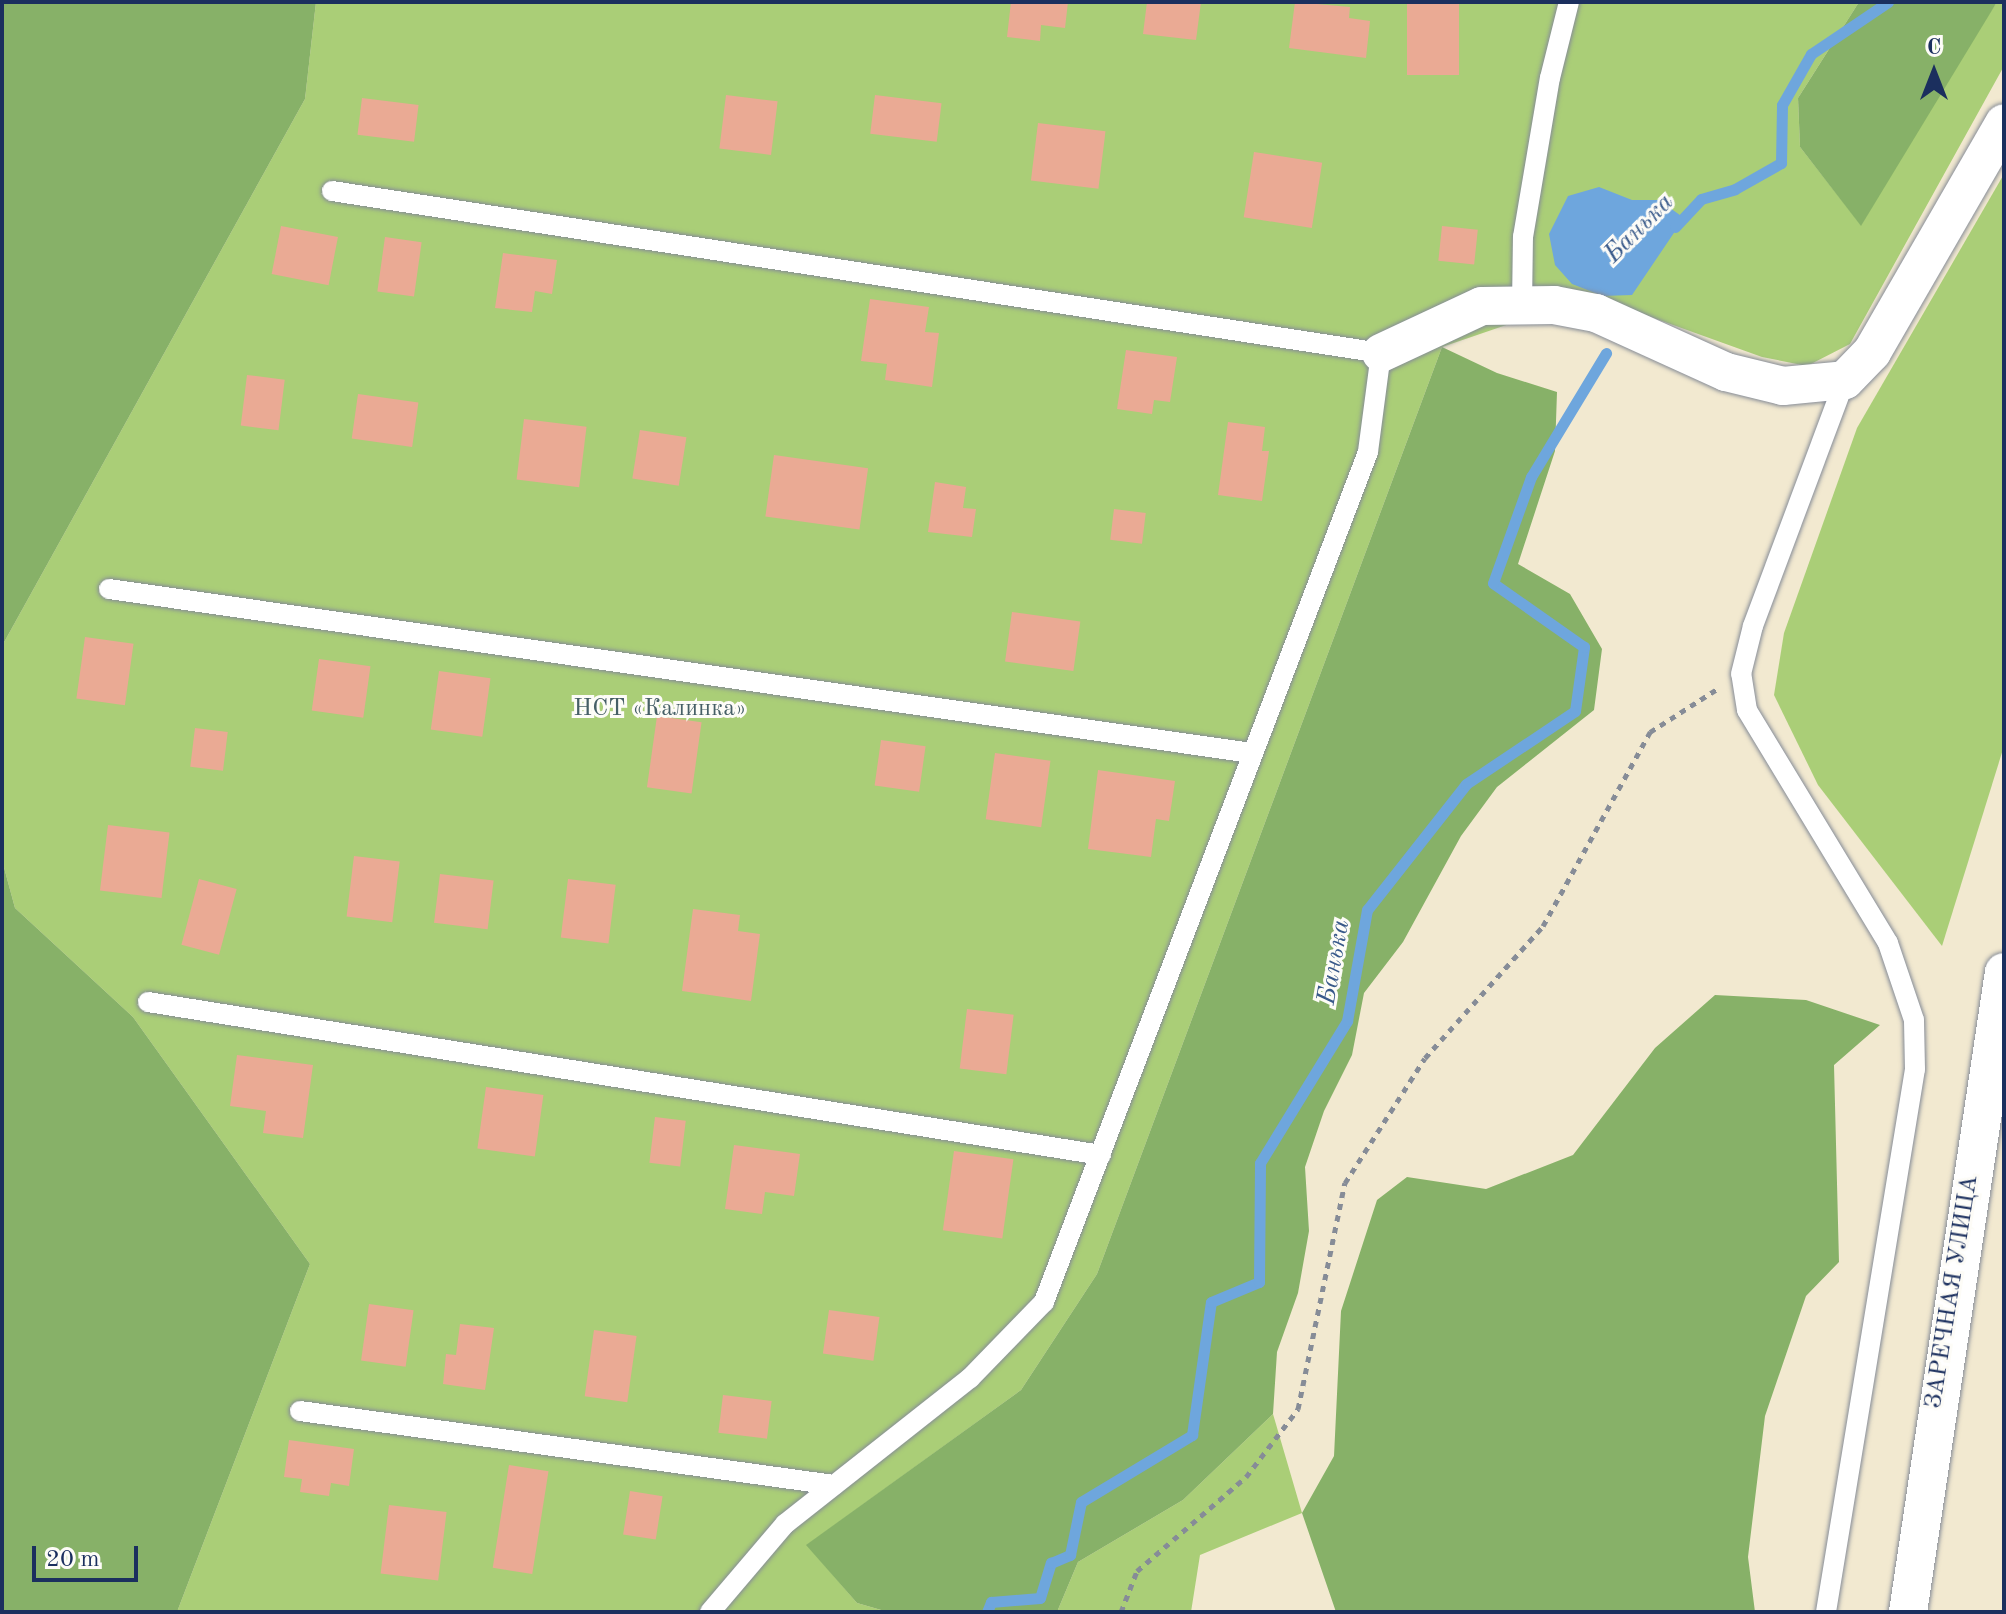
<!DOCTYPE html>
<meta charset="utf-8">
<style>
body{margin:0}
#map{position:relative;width:2006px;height:1614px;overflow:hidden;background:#f2e9d0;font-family:"Old Standard TT",serif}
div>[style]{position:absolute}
.green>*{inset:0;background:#aace77}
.forest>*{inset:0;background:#87b168}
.water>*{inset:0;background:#6ea6dd}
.stream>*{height:11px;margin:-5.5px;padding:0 5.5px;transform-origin:5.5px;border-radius:5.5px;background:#6ea6dd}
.building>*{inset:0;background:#eaaa94;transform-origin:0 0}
.path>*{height:5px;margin-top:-2.5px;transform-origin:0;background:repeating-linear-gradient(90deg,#868c97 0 6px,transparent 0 12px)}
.roads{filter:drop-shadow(0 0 2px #868c97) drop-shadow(0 0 2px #868c97)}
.lane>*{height:20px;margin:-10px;padding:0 10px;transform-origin:10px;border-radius:10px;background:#fff}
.street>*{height:38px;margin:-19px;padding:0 19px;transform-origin:19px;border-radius:19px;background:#fff}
span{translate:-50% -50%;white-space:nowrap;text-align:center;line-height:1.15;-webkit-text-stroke:6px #fdfcf7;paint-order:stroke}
.park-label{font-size:24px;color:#465f66}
.street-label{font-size:24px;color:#1b2f5e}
.water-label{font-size:26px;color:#38598a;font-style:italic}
.frame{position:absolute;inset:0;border:4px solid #1b2f5e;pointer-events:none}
.north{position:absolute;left:1894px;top:32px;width:80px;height:80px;-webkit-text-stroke:6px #fdfcf7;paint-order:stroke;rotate:0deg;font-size:22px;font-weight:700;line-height:32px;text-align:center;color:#1b2f5e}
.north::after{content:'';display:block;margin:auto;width:28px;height:36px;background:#1b2f5e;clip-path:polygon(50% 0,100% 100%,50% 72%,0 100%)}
.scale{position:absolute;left:32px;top:1546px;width:106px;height:36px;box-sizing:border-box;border:4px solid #1b2f5e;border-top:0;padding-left:10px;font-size:24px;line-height:28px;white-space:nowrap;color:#1b2f5e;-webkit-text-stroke:6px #fdfcf7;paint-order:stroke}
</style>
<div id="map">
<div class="green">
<div style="clip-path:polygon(316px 2px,1859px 2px,1798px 98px,1800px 147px,1861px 225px,1961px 55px,1997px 2px,2004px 2px,2004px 66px,1850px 344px,1807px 366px,1762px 357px,1612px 303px,1538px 286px,1541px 313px,1442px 347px,1097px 1274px,1021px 1390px,807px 1545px,857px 1603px,888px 1612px,177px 1612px,310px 1264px,133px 1017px,15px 908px,2px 860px,2px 646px,305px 99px)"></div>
<div style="clip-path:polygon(2004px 174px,2004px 746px,1942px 946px,1818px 785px,1774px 695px,1784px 633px,1857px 428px)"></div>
<div style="clip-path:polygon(1273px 1414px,1302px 1513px,1200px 1555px,1191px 1612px,1057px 1612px,1078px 1562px,1183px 1500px)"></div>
</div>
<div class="forest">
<div style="clip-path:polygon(2px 2px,316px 2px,305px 99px,2px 646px)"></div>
<div style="clip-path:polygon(1859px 2px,1997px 2px,1861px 226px,1800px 147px,1798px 98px)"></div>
<div style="clip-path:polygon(1442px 347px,1497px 373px,1557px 392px,1555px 451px,1518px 564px,1570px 594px,1602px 649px,1594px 710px,1497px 787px,1461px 836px,1403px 942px,1364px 993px,1352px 1055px,1324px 1111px,1305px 1167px,1309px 1231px,1298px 1293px,1277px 1352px,1273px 1414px,1183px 1500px,1078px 1562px,1057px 1612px,888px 1612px,857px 1603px,806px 1545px,1021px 1390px,1097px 1274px)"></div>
<div style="clip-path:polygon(2px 860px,15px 908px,133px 1017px,310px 1264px,177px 1612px,2px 1612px)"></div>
<div style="clip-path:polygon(1715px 995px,1806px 1000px,1880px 1025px,1834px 1065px,1839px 1262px,1806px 1296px,1765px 1416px,1748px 1557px,1755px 1612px,1336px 1612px,1302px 1513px,1334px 1456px,1341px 1311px,1377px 1200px,1407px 1177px,1486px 1189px,1573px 1155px,1655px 1048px)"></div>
</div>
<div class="water">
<div style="clip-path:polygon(1599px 187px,1632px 200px,1659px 200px,1684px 218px,1632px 295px,1603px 296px,1572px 284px,1555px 265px,1549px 234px,1568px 196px)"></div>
</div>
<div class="stream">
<div style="left:1675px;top:227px;width:38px;rotate:-47deg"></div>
<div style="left:1701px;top:199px;width:35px;rotate:-16deg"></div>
<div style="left:1735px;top:189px;width:53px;rotate:-29.5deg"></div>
<div style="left:1781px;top:163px;width:58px;rotate:-89deg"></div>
<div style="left:1782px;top:105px;width:59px;rotate:-60.4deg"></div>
<div style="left:1811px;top:54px;width:93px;rotate:-34deg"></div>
<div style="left:987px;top:1612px;width:11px;rotate:-68deg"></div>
<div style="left:991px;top:1602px;width:49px;rotate:-4.7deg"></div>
<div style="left:1040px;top:1598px;width:37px;rotate:-73deg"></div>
<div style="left:1051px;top:1563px;width:21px;rotate:-23deg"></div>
<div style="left:1070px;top:1555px;width:54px;rotate:-78.3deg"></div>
<div style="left:1081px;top:1502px;width:130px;rotate:-31.1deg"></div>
<div style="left:1192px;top:1435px;width:134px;rotate:-81.9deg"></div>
<div style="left:1211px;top:1302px;width:52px;rotate:-22.6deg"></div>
<div style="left:1259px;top:1282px;width:119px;rotate:-89.5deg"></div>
<div style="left:1260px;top:1163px;width:167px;rotate:-58.5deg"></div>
<div style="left:1347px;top:1021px;width:113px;rotate:-79.8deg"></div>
<div style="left:1367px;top:910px;width:160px;rotate:-51.8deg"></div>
<div style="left:1466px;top:784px;width:131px;rotate:-33.8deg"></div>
<div style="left:1575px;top:711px;width:65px;rotate:-82deg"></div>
<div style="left:1584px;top:647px;width:111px;rotate:-144.9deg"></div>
<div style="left:1493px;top:583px;width:113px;rotate:-70.3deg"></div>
<div style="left:1531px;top:477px;width:145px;rotate:-58.8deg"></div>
</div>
<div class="building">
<div style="clip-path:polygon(1011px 2px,1068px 2px,1065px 28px,1041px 25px,1040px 41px,1007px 37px)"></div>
<div style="clip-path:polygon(1147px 2px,1201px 2px,1196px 40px,1143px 34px)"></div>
<div style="clip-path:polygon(1295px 2px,1350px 7px,1349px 18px,1370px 21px,1366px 58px,1289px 48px)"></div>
<div style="left:1407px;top:2px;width:52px;height:73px"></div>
<div style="left:726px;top:95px;width:52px;height:54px;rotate:7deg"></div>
<div style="left:875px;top:95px;width:67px;height:39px;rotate:7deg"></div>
<div style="left:362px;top:98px;width:57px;height:37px;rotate:7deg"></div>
<div style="left:1038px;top:123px;width:68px;height:58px;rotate:7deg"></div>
<div style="left:1254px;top:152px;width:69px;height:66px;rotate:9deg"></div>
<div style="left:281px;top:226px;width:58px;height:49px;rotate:11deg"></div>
<div style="left:1442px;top:226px;width:36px;height:35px;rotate:6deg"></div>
<div style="left:385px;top:237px;width:37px;height:55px;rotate:8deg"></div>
<div style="clip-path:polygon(503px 253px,557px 260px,552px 294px,535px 291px,532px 312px,495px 308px)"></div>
<div style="clip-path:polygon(870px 299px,929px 307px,925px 332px,939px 333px,932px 387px,885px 380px,887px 364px,861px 361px)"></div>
<div style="clip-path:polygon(1126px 350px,1177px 357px,1170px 402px,1154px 400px,1152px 414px,1117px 409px)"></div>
<div style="left:247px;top:375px;width:38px;height:51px;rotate:7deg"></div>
<div style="left:358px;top:394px;width:61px;height:45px;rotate:8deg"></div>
<div style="left:524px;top:419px;width:63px;height:61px;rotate:7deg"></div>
<div style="clip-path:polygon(1228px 422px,1265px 427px,1262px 451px,1269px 451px,1262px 501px,1218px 495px)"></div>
<div style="left:640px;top:430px;width:47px;height:49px;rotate:9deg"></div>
<div style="left:774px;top:455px;width:95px;height:62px;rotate:8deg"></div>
<div style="clip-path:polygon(935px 482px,966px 487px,963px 508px,976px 509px,972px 537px,928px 532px)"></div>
<div style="left:1114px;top:509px;width:32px;height:31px;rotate:7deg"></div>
<div style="left:1012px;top:612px;width:69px;height:50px;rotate:8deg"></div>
<div style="left:85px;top:637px;width:49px;height:62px;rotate:8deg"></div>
<div style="left:319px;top:659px;width:52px;height:52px;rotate:8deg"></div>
<div style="left:439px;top:671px;width:52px;height:59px;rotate:8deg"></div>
<div style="left:657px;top:716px;width:45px;height:72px;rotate:8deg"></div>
<div style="left:195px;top:728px;width:33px;height:39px;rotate:7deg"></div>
<div style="left:881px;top:740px;width:45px;height:46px;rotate:8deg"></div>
<div style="left:995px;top:753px;width:56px;height:67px;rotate:8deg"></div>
<div style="clip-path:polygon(1098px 770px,1175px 781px,1169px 821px,1156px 819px,1151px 857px,1088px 849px)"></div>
<div style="left:108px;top:825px;width:62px;height:66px;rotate:7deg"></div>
<div style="left:354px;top:856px;width:46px;height:61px;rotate:7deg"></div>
<div style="left:440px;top:874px;width:54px;height:49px;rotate:7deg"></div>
<div style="left:199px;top:879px;width:39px;height:68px;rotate:15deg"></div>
<div style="left:568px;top:879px;width:48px;height:59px;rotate:7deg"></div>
<div style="clip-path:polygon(693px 909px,740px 915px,738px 931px,760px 934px,751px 1001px,682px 991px)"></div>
<div style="left:967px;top:1009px;width:47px;height:60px;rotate:7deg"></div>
<div style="clip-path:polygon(237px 1055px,313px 1065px,303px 1138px,263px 1133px,266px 1111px,230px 1106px)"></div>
<div style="left:486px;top:1087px;width:58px;height:62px;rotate:8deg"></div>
<div style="left:655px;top:1117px;width:31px;height:46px;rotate:7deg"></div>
<div style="clip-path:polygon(734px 1145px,800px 1154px,794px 1196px,765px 1192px,762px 1214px,725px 1209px)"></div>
<div style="left:954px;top:1151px;width:60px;height:80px;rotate:8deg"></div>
<div style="left:369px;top:1304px;width:45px;height:57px;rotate:8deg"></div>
<div style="left:829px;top:1310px;width:51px;height:44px;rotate:8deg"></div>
<div style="clip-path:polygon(460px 1324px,494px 1328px,485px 1390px,443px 1384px,446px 1354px,456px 1355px)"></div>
<div style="left:594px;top:1330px;width:43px;height:67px;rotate:8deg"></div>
<div style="left:723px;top:1395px;width:49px;height:38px;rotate:7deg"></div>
<div style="clip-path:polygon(289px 1440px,354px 1449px,349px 1486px,331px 1483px,329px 1496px,300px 1492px,302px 1479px,284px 1477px)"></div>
<div style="left:509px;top:1465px;width:40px;height:104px;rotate:9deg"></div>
<div style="left:630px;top:1491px;width:33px;height:44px;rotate:9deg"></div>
<div style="left:389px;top:1505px;width:58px;height:69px;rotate:7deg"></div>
</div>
<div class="path">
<div style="left:1121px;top:1612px;width:44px;rotate:-68.7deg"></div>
<div style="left:1137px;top:1571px;width:144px;rotate:-40.8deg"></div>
<div style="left:1246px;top:1477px;width:86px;rotate:-52.6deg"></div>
<div style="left:1298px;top:1409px;width:231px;rotate:-78.3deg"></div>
<div style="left:1345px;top:1183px;width:148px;rotate:-57.4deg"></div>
<div style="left:1425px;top:1058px;width:177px;rotate:-48.2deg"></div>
<div style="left:1543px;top:926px;width:222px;rotate:-61.1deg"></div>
<div style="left:1650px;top:732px;width:80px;rotate:-32.7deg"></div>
</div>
<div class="roads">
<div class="lane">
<div style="left:332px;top:191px;width:1061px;rotate:8.78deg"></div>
<div style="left:1381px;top:353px;width:100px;rotate:97.5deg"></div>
<div style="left:1368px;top:452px;width:910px;rotate:110.87deg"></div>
<div style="left:1044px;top:1302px;width:106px;rotate:134.2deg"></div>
<div style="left:970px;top:1378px;width:236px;rotate:141.7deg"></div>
<div style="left:785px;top:1524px;width:116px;rotate:130.4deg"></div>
<div style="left:1522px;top:306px;width:69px;rotate:-89.2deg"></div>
<div style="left:1523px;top:237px;width:161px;rotate:-80.4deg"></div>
<div style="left:1550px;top:78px;width:78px;rotate:-76deg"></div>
<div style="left:109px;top:589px;width:1155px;rotate:8.17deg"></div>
<div style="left:148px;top:1002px;width:965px;rotate:9.12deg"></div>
<div style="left:300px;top:1411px;width:539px;rotate:7.89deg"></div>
<div style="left:1826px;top:1612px;width:550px;rotate:-80.69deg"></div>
<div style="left:1915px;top:1069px;width:49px;rotate:-91.2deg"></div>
<div style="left:1914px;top:1020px;width:81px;rotate:-108.7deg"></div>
<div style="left:1888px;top:943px;width:272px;rotate:-121.2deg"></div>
<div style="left:1747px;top:710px;width:36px;rotate:-99deg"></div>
<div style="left:1741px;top:674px;width:49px;rotate:-76deg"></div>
<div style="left:1753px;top:626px;width:263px;rotate:-69.5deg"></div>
</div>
<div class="street">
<div style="left:1381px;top:353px;width:111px;rotate:-25deg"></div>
<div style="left:1482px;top:306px;width:72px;rotate:-0.8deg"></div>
<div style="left:1554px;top:305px;width:43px;rotate:10.8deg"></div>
<div style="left:1596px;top:313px;width:143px;rotate:24.4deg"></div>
<div style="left:1726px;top:372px;width:59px;rotate:13.8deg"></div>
<div style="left:1783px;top:386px;width:62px;rotate:-5.5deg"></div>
<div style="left:1845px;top:380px;width:39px;rotate:-46deg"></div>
<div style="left:1872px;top:352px;width:264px;rotate:-60deg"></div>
<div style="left:1908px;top:1612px;width:647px;rotate:-81.47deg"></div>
</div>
</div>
<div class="park-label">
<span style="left:660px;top:710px">НСТ «Калинка»</span>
</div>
<div class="street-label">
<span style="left:1953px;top:1292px;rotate:-81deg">ЗАРЕЧНАЯ УЛИЦА</span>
</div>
<div class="water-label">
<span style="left:1640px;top:229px;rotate:-45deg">Банька</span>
<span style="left:1335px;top:962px;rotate:-80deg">Банька</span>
</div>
<div class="frame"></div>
<div class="north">С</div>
<div class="scale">20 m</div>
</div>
